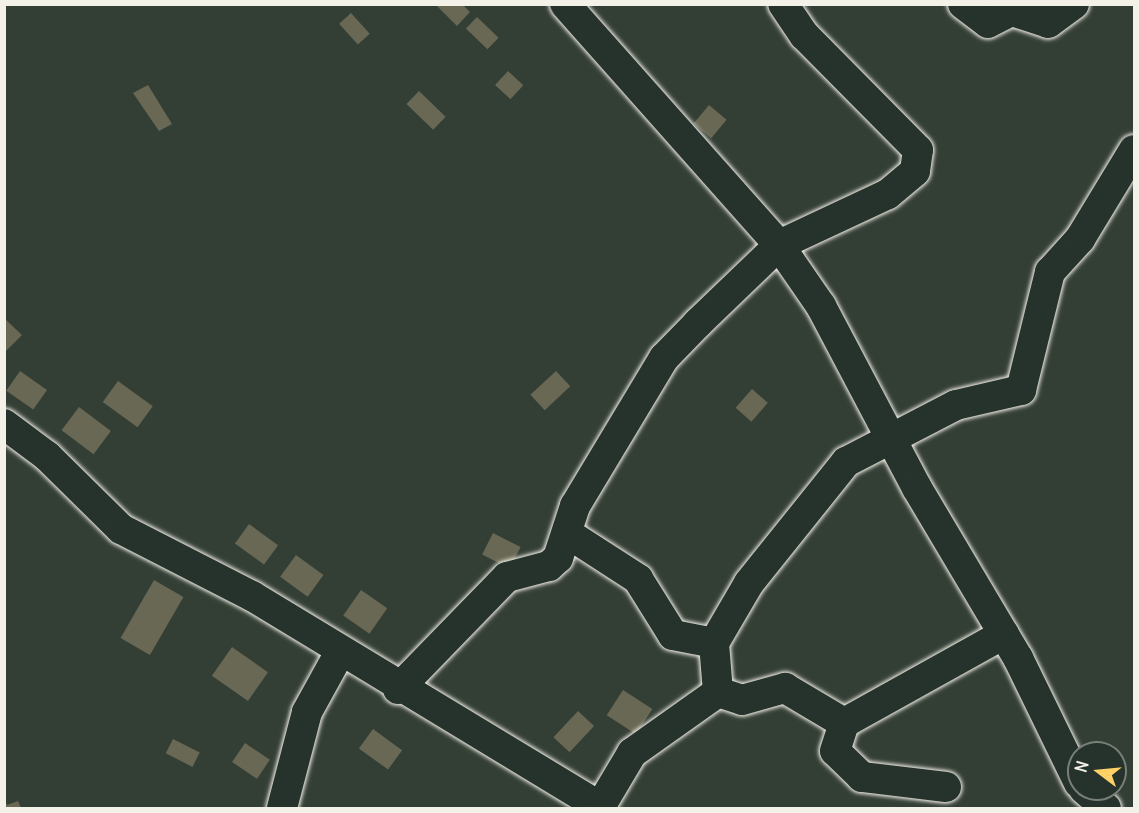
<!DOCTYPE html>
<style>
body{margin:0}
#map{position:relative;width:1139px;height:813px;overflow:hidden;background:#333e35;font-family:Delius,sans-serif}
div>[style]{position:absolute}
.building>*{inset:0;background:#696854;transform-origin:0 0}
.roads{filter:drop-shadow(0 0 2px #f4f1e8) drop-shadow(0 0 2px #f4f1e8)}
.minor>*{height:30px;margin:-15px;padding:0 15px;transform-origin:15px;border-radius:15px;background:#26332d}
span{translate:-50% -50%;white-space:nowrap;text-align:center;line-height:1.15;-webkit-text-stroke:6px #26332d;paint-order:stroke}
.frame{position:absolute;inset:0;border:6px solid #f4f1e8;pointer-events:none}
.north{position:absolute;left:1067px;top:741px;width:60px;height:60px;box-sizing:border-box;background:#26332d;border:2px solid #787f78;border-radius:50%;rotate:286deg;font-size:16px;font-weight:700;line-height:24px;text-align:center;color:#f4f1e8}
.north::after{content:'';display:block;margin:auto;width:21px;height:27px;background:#ffd166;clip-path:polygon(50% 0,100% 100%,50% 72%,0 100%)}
</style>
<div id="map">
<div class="building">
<div style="clip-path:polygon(435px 4px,462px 4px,470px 12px,457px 26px)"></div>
<div style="left:351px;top:13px;width:28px;height:16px;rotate:48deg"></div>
<div style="left:477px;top:17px;width:30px;height:16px;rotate:44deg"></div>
<div style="left:508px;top:71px;width:21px;height:19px;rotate:43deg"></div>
<div style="clip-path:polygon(148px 85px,172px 124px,159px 131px,133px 93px)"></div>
<div style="left:419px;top:91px;width:37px;height:18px;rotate:44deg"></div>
<div style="left:709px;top:105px;width:23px;height:24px;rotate:40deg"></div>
<div style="clip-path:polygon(4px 318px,22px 335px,4px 353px)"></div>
<div style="left:20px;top:371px;width:33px;height:24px;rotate:35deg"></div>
<div style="left:556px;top:371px;width:21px;height:35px;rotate:47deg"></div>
<div style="left:118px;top:381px;width:43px;height:26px;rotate:36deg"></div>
<div style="left:752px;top:389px;width:21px;height:25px;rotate:41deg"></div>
<div style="left:79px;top:407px;width:40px;height:29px;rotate:37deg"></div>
<div style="left:249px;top:524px;width:36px;height:24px;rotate:36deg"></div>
<div style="left:493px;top:533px;width:31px;height:24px;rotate:27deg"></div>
<div style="left:296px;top:555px;width:34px;height:27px;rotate:36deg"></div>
<div style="left:154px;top:580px;width:34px;height:67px;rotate:30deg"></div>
<div style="left:361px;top:590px;width:32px;height:31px;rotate:35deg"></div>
<div style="left:232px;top:647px;width:44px;height:35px;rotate:35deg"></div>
<div style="left:623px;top:690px;width:35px;height:30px;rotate:33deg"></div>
<div style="left:578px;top:711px;width:22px;height:36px;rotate:43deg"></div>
<div style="left:373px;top:729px;width:36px;height:24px;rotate:36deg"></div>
<div style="left:173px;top:739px;width:30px;height:16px;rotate:27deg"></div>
<div style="left:245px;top:743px;width:30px;height:23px;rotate:34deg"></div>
<div style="clip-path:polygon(4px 798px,7px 805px,18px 801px,21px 808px,4px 808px)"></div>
</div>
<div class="roads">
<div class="minor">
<div style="left:565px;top:4px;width:322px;rotate:48.4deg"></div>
<div style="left:779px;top:245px;width:74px;rotate:55.5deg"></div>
<div style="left:821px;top:306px;width:206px;rotate:62.2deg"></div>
<div style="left:917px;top:488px;width:198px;rotate:59.3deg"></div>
<div style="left:1018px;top:658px;width:139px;rotate:64deg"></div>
<div style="left:963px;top:4px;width:31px;rotate:37deg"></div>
<div style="left:988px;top:23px;width:27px;rotate:-27deg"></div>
<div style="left:1012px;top:11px;width:38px;rotate:18deg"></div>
<div style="left:1048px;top:23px;width:32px;rotate:-36deg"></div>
<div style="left:4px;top:424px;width:54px;rotate:36.7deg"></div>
<div style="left:47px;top:456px;width:104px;rotate:44.6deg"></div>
<div style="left:121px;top:529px;width:147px;rotate:27.1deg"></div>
<div style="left:252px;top:596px;width:409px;rotate:31.2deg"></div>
<div style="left:567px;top:533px;width:85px;rotate:32.9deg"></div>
<div style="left:638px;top:579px;width:66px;rotate:58deg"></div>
<div style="left:673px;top:635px;width:42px;rotate:11deg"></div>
<div style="left:398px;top:689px;width:156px;rotate:-45.8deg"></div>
<div style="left:507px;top:577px;width:43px;rotate:-14.7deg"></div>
<div style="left:549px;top:566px;width:12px;rotate:-42deg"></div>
<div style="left:558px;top:558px;width:55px;rotate:-71.9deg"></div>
<div style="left:575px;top:506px;width:173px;rotate:-59deg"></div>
<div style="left:664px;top:358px;width:49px;rotate:-45.8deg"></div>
<div style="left:698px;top:323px;width:112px;rotate:-43.9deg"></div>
<div style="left:779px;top:245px;width:120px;rotate:-25.1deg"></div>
<div style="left:888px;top:194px;width:35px;rotate:-40deg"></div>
<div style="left:915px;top:171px;width:21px;rotate:-82deg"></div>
<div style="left:918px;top:150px;width:162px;rotate:-134.7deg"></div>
<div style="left:804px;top:35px;width:37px;rotate:-124deg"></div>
<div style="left:718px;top:692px;width:25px;rotate:18deg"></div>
<div style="left:742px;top:700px;width:45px;rotate:-15.6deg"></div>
<div style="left:785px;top:688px;width:69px;rotate:30.7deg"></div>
<div style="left:946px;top:787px;width:85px;rotate:-173.2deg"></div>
<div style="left:862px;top:777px;width:37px;rotate:-136deg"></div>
<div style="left:835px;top:751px;width:29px;rotate:-72deg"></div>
<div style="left:844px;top:723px;width:183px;rotate:-29.1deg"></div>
<div style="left:1084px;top:789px;width:29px;rotate:41deg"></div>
<div style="left:600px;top:807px;width:63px;rotate:-59.3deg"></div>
<div style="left:632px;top:753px;width:105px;rotate:-35.3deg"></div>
<div style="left:718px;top:692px;width:49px;rotate:-94.7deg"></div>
<div style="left:714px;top:643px;width:69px;rotate:-59.7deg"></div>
<div style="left:749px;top:583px;width:155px;rotate:-51.3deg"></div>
<div style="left:846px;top:462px;width:124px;rotate:-27.4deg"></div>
<div style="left:956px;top:405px;width:67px;rotate:-13deg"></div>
<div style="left:1021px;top:390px;width:122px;rotate:-76.2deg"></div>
<div style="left:1050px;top:272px;width:45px;rotate:-47.7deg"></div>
<div style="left:1080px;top:239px;width:104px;rotate:-58.8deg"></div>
<div style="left:282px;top:808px;width:99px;rotate:-75.4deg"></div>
<div style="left:307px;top:712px;width:68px;rotate:-61.2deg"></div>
</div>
</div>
<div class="frame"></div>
<div class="north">N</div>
</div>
